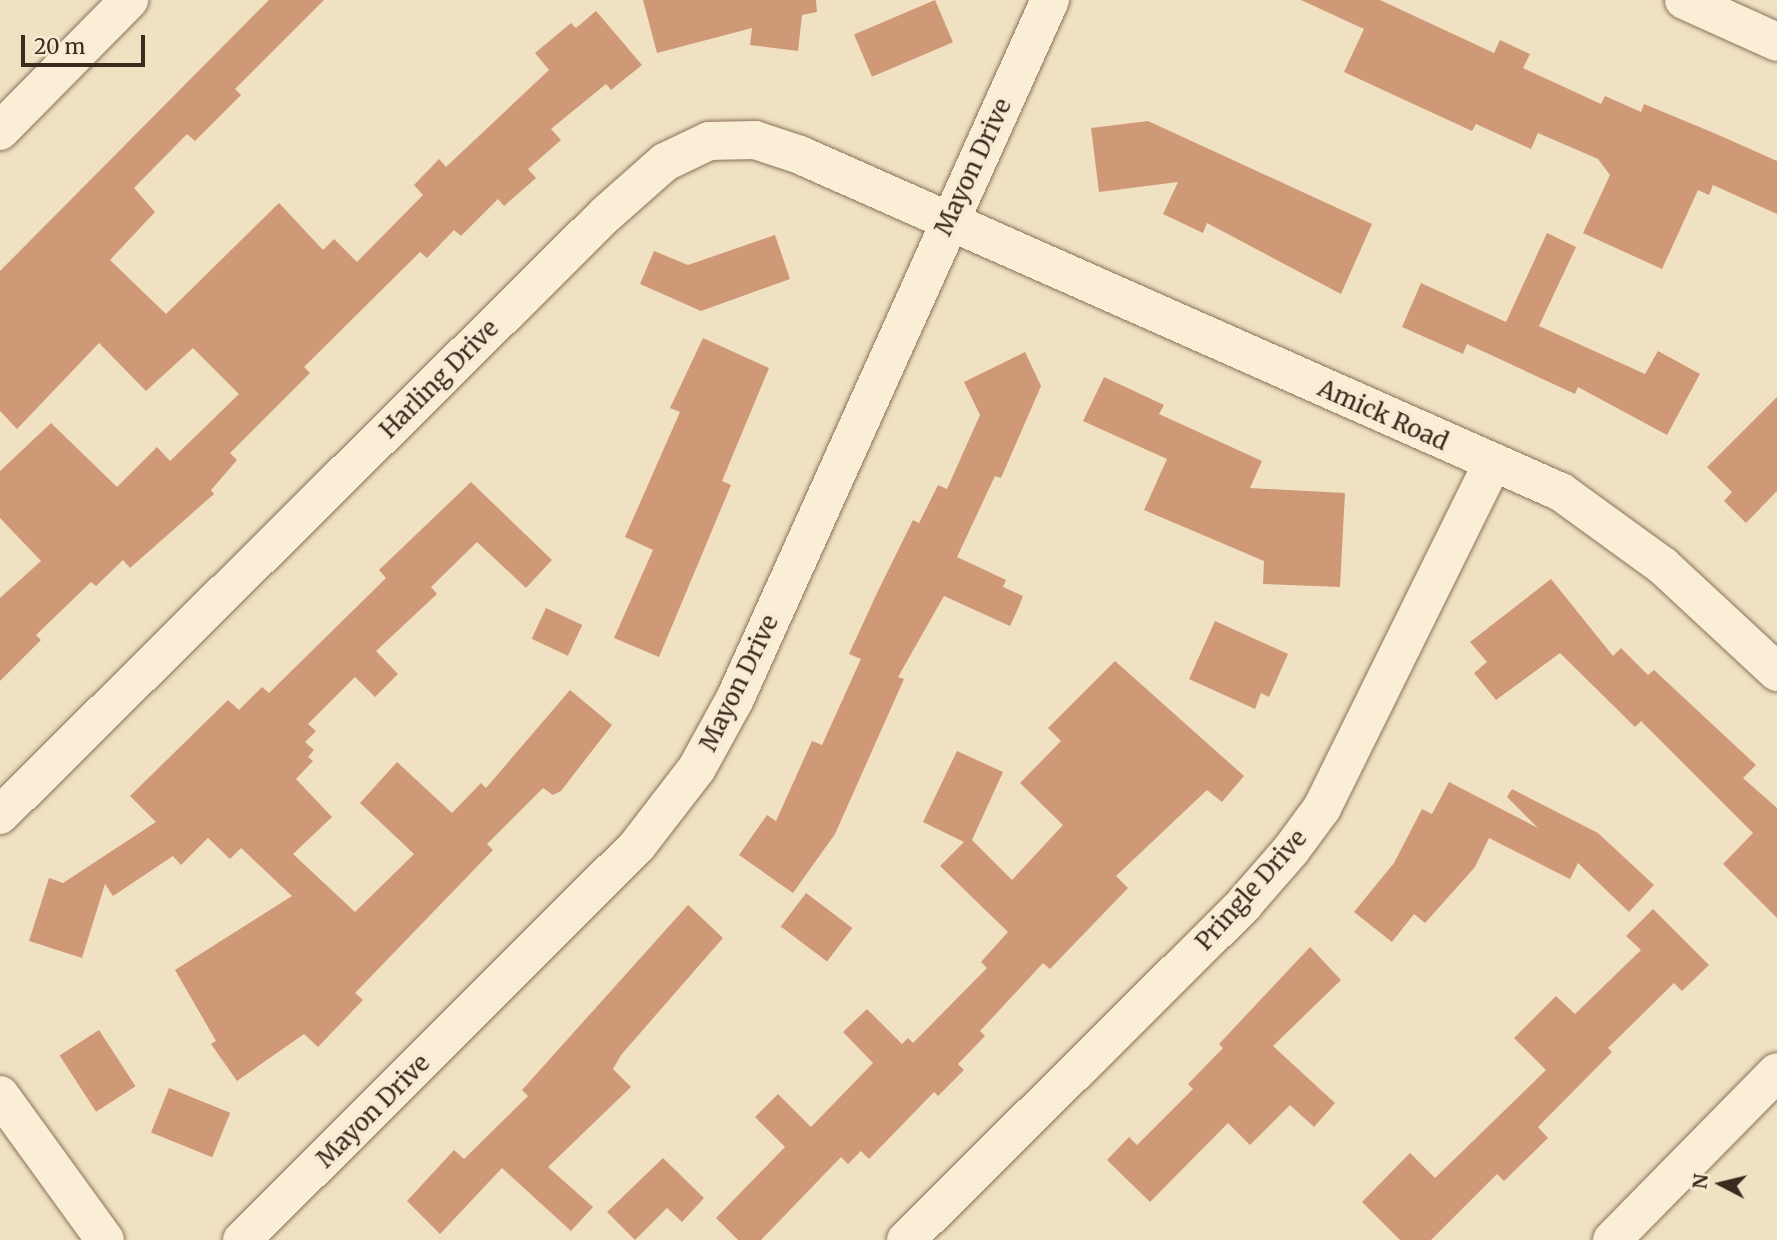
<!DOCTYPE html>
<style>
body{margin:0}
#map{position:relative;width:1777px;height:1240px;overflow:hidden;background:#f0e1c3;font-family:Merriweather,serif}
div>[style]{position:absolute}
.building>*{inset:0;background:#cf9978;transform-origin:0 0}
.roads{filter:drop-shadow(0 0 2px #8b7259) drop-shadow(0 0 2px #8b7259)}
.street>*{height:38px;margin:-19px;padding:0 19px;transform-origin:19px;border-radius:19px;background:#faeed7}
.secondary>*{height:38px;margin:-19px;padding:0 19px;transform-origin:19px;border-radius:19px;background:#faeed7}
span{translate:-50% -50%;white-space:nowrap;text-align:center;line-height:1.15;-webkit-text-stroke:7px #f7ebd3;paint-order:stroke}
.street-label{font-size:24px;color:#3a2b1e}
.north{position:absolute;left:1686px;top:1149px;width:70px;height:70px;-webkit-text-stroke:5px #f7ebd3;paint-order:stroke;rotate:277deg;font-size:19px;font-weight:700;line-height:28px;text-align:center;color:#3a2b1e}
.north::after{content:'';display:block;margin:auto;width:24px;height:32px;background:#3a2b1e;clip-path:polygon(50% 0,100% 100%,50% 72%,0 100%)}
.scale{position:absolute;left:21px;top:35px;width:124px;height:32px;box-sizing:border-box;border:4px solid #3a2b1e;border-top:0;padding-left:9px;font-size:21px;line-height:24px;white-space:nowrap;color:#3a2b1e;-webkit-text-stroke:5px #f7ebd3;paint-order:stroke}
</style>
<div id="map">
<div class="building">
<div style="clip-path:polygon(269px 0,324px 0,235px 89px,241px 95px,195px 141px,187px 134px,134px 188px,155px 212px,110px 260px,166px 314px,279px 203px,323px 250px,334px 239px,357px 262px,423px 195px,414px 185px,439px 159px,446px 167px,549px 70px,535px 53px,571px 23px,576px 28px,596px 11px,642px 65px,611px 90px,606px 84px,551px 129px,561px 140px,528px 169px,536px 178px,504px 206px,498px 199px,461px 236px,454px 230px,427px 258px,420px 252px,304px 367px,310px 373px,230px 453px,237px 460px,211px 490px,214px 494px,130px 568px,123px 560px,96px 586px,91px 582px,36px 635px,41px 640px,0 681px,0 598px,41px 561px,0 518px,0 471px,51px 423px,117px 487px,157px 447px,170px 461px,239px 394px,193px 348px,146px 391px,99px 343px,17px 429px,0 411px,0 271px)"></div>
<div style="clip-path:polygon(643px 0,816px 0,817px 12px,802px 15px,798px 51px,750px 45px,752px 28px,657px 53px)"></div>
<div style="left:935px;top:0;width:46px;height:88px;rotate:67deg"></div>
<div style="clip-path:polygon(1301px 0,1380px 0,1494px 53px,1500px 40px,1530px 54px,1523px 68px,1601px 104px,1605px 96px,1641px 112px,1644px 104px,1714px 133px,1777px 161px,1777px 214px,1713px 185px,1709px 195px,1698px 190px,1662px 269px,1583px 233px,1610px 175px,1598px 159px,1538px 133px,1531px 149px,1476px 124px,1472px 131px,1344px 72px,1364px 29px)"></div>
<div style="clip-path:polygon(1148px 121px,1372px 224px,1341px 294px,1207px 223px,1203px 233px,1163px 214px,1178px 182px,1099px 192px,1091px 128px)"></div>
<div style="clip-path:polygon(1547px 233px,1576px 247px,1539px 326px,1645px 374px,1658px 351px,1700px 374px,1667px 435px,1578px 387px,1575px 394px,1467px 344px,1463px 354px,1402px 327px,1421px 283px,1506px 322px)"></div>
<div style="clip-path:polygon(775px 235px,790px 279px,701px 311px,640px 284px,654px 251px,688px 265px)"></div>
<div style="clip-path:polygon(703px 338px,769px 368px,722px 481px,731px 485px,659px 657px,614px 638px,653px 550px,625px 537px,680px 412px,670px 408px)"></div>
<div style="clip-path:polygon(1025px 352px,1041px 386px,1001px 478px,995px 476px,957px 557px,1006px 580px,1003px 587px,1023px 596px,1017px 611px,1010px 626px,944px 596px,898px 677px,904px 679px,835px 834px,793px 893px,739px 855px,767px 815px,776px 821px,812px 741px,822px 745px,861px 659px,849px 654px,877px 593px,913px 520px,919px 523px,938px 485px,947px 489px,980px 415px,964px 382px)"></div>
<div style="clip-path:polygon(1104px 377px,1164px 405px,1159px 414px,1262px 461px,1250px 488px,1345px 493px,1340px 587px,1263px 584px,1264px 561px,1144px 510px,1167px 459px,1083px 421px)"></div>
<div style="clip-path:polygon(1777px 397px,1777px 491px,1746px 523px,1724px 501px,1732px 492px,1707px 467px)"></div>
<div style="clip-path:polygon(471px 482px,552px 560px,526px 588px,477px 542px,431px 587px,437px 594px,376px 651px,398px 674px,375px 697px,355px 677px,308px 724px,316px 731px,305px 742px,314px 750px,308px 757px,313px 761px,296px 779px,332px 817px,293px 854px,355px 912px,414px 854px,360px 803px,397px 762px,452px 813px,481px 783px,486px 788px,570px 690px,612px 725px,561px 791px,553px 795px,543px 788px,487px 844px,493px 850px,355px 993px,363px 1000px,318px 1047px,304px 1034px,237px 1081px,211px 1044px,216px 1041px,175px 970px,292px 896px,241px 848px,230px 859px,208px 838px,181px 865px,173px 856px,113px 896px,105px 884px,82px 958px,29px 941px,49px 878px,63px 883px,156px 822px,130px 796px,228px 700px,239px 710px,262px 687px,269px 693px,386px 578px,379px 570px)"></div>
<div style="clip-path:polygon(1551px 579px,1613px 656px,1621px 648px,1648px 675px,1654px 670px,1756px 765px,1743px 778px,1777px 808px,1777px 918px,1723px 864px,1753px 833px,1641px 721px,1635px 727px,1560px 653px,1496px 700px,1474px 673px,1487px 662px,1470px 642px)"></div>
<div style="left:546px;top:608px;width:40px;height:34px;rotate:25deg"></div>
<div style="clip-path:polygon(1215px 621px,1288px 654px,1269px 697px,1261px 693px,1255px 709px,1189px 679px)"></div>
<div style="clip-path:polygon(1115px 661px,1244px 776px,1222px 802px,1207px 790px,1116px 876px,1128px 888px,1050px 969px,1043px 963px,980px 1031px,985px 1036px,958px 1064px,964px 1070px,938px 1096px,934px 1092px,869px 1159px,861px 1151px,848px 1164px,841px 1157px,761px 1240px,738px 1240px,716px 1218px,785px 1147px,755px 1117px,778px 1094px,811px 1127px,873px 1063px,843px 1032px,867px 1009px,902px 1044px,908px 1038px,913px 1043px,987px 968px,981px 962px,1008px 932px,940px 866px,964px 842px,923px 822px,957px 751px,1003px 772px,972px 840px,1012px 880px,1063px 825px,1020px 783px,1061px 741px,1048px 728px)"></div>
<div style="clip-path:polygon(1449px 782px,1538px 828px,1507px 797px,1512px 789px,1598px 833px,1654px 885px,1629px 912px,1578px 863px,1570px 879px,1489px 838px,1475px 867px,1425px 923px,1414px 914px,1392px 942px,1354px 912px,1394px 863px,1422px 809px,1432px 814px)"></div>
<div style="left:806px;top:893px;width:58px;height:42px;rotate:37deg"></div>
<div style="clip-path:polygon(688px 905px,723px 938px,621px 1055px,613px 1069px,631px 1087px,548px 1167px,593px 1207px,571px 1231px,502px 1168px,440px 1234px,407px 1201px,454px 1150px,464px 1159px,528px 1096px,522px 1090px)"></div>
<div style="clip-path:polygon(1653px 909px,1709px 965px,1682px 991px,1674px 983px,1608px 1048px,1612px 1052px,1538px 1127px,1548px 1138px,1504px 1181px,1497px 1174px,1431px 1240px,1400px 1240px,1362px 1202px,1410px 1153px,1435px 1178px,1546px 1070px,1514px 1038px,1556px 996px,1575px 1014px,1641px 950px,1626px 936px)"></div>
<div style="clip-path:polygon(1310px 947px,1341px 980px,1273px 1046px,1335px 1103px,1314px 1127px,1290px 1105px,1250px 1145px,1228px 1123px,1150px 1202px,1107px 1160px,1129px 1137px,1137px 1145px,1193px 1089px,1188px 1084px,1223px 1048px,1219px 1044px)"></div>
<div style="left:99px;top:1030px;width:67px;height:47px;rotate:57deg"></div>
<div style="left:169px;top:1088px;width:66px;height:48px;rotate:22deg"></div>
<div style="clip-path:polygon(663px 1158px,704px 1198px,682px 1222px,667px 1208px,635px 1240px,607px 1212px)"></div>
</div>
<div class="roads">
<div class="street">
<div style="left:1684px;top:0;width:102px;rotate:24.3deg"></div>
<div style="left:0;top:131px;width:184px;rotate:-45.4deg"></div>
<div style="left:0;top:815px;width:852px;rotate:-44.76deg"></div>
<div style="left:605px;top:215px;width:80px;rotate:-41.5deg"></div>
<div style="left:665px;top:162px;width:49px;rotate:-25.5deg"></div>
<div style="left:709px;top:141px;width:46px;rotate:-1.2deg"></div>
<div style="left:755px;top:140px;width:47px;rotate:18.4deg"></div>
<div style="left:800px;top:155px;width:832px;rotate:23.89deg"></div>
<div style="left:1561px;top:492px;width:126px;rotate:36deg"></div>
<div style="left:1663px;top:566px;width:156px;rotate:42.9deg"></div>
<div style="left:0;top:1095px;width:179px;rotate:54.1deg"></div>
<div style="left:242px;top:1240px;width:558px;rotate:-44.93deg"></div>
<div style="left:637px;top:846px;width:98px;rotate:-52.4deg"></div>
<div style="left:697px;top:768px;width:79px;rotate:-61.2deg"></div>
<div style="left:735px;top:699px;width:767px;rotate:-65.74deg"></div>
<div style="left:906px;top:1240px;width:477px;rotate:-44.8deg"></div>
<div style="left:1244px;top:904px;width:72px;rotate:-49deg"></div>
<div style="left:1291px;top:850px;width:52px;rotate:-53.6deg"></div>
<div style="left:1322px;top:808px;width:384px;rotate:-63.7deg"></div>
</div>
<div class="secondary">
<div style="left:1612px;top:1240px;width:235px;rotate:-45.5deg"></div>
</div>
</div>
<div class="street-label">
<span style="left:973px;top:167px;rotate:-65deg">Mayon Drive</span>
<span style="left:439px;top:379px;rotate:-45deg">Harling Drive</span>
<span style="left:1383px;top:415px;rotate:24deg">Amick Road</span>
<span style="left:739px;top:683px;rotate:-64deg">Mayon Drive</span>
<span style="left:1251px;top:890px;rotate:-48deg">Pringle Drive</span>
<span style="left:373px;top:1111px;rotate:-45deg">Mayon Drive</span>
</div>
<div class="north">N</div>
<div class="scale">20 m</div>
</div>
